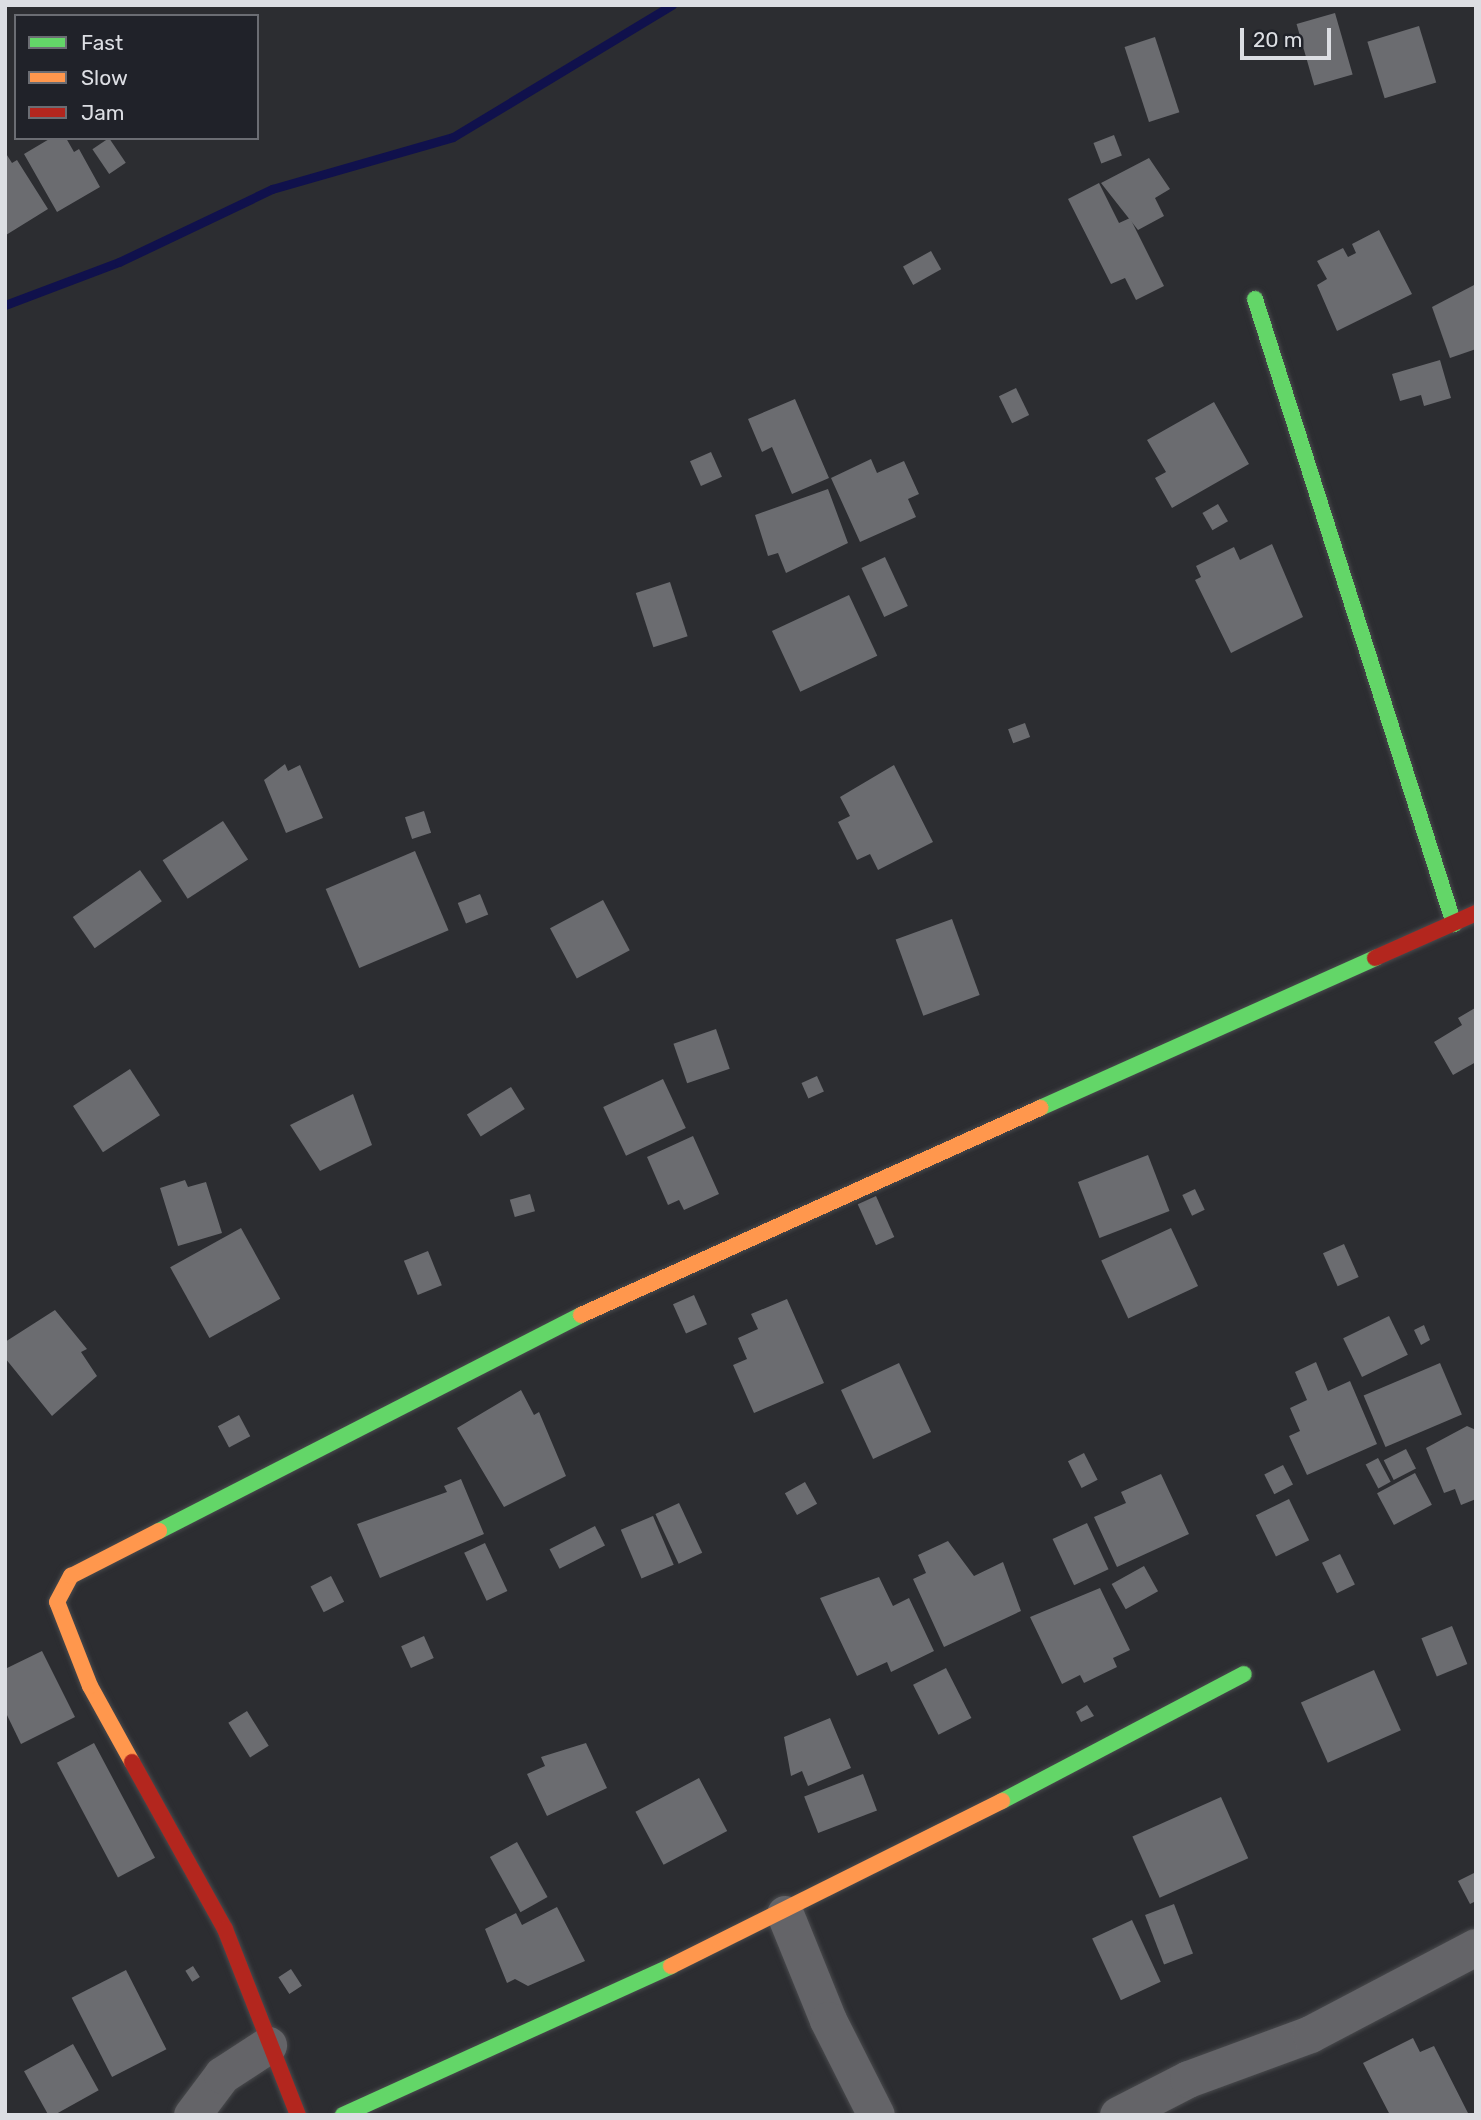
<!DOCTYPE html>
<style>
body{margin:0}
#map{position:relative;width:1481px;height:2120px;overflow:hidden;background:#2c2d31;font-family:Rubik,sans-serif}
div>[style]{position:absolute}
.stream>*{height:9px;margin:-4.5px;padding:0 4.5px;transform-origin:4.5px;border-radius:4.5px;background:#10114c}
.building>*{inset:0;background:#6b6c70;transform-origin:0 0}
.roads{filter:drop-shadow(0 0 2px #494a4d) drop-shadow(0 0 2px #494a4d)}
.street>*{height:37px;margin:-18.5px;padding:0 18.5px;transform-origin:18.5px;border-radius:18.5px;background:#646468}
.fast>*{height:16px;margin:-8px;padding:0 8px;transform-origin:8px;border-radius:8px;background:#63d668}
.slow>*{height:16px;margin:-8px;padding:0 8px;transform-origin:8px;border-radius:8px;background:#ff974d}
.jam>*{height:16px;margin:-8px;padding:0 8px;transform-origin:8px;border-radius:8px;background:#b3261e}
span{translate:-50% -50%;white-space:nowrap;text-align:center;line-height:1.15;-webkit-text-stroke:7px #202229;paint-order:stroke}
.frame{position:absolute;inset:0;border:7px solid #dcdee3;pointer-events:none}
.legend{position:absolute;left:14px;top:14px;width:245px;height:126px;box-sizing:border-box;background:#202229;border:2px solid #6b6d73;margin:0;padding:9px 12px;list-style:none;font-size:21px;color:#dcdee3}
.legend li{display:flex;align-items:center;gap:14px;height:35px}
.legend b{width:35px;border:2px solid #6b6d73}
.scale{position:absolute;left:1240px;top:28px;width:91px;height:32px;box-sizing:border-box;border:4px solid #dcdee3;border-top:0;padding-left:9px;font-size:21px;line-height:24px;white-space:nowrap;color:#dcdee3;-webkit-text-stroke:5px #202229;paint-order:stroke}
</style>
<div id="map">
<div class="stream">
<div style="left:5px;top:305px;width:122px;rotate:-20.7deg"></div>
<div style="left:119px;top:262px;width:170px;rotate:-25.5deg"></div>
<div style="left:272px;top:189px;width:188px;rotate:-16deg"></div>
<div style="left:453px;top:137px;width:256px;rotate:-31.1deg"></div>
</div>
<div class="building">
<div style="left:1335px;top:13px;width:64px;height:40px;rotate:74deg"></div>
<div style="left:1419px;top:26px;width:59px;height:54px;rotate:73deg"></div>
<div style="left:1155px;top:37px;width:79px;height:32px;rotate:72deg"></div>
<div style="left:1114px;top:135px;width:22px;height:22px;rotate:69deg"></div>
<div style="clip-path:polygon(51px 138px,66px 138px,74px 152px,79px 149px,100px 187px,57px 212px,24px 154px)"></div>
<div style="left:109px;top:138px;width:30px;height:20px;rotate:56deg"></div>
<div style="clip-path:polygon(5px 152px,12px 163px,17px 160px,48px 209px,6px 235px)"></div>
<div style="clip-path:polygon(1149px 158px,1170px 189px,1155px 198px,1164px 216px,1138px 230px,1101px 183px)"></div>
<div style="clip-path:polygon(1099px 183px,1119px 223px,1130px 218px,1164px 286px,1136px 300px,1125px 278px,1111px 284px,1068px 199px)"></div>
<div style="clip-path:polygon(1379px 230px,1412px 294px,1337px 331px,1317px 285px,1327px 279px,1317px 261px,1343px 248px,1348px 257px,1356px 253px,1352px 244px)"></div>
<div style="left:931px;top:251px;width:21px;height:32px;rotate:61deg"></div>
<div style="clip-path:polygon(1476px 284px,1476px 349px,1450px 358px,1432px 307px)"></div>
<div style="clip-path:polygon(1440px 360px,1451px 398px,1424px 406px,1421px 395px,1400px 401px,1392px 374px)"></div>
<div style="left:1016px;top:388px;width:30px;height:19px;rotate:64deg"></div>
<div style="clip-path:polygon(795px 399px,829px 478px,792px 494px,772px 447px,762px 452px,748px 419px)"></div>
<div style="clip-path:polygon(1214px 402px,1249px 464px,1172px 508px,1155px 478px,1166px 472px,1147px 440px)"></div>
<div style="left:711px;top:452px;width:27px;height:23px;rotate:66deg"></div>
<div style="clip-path:polygon(871px 459px,877px 473px,904px 461px,919px 494px,908px 499px,916px 517px,860px 542px,831px 478px)"></div>
<div style="clip-path:polygon(828px 489px,848px 543px,786px 573px,778px 553px,768px 556px,755px 515px)"></div>
<div style="left:1218px;top:504px;width:20px;height:18px;rotate:60deg"></div>
<div style="clip-path:polygon(1272px 544px,1303px 617px,1231px 653px,1195px 580px,1201px 577px,1196px 566px,1234px 547px,1240px 560px)"></div>
<div style="left:885px;top:557px;width:54px;height:26px;rotate:65deg"></div>
<div style="left:670px;top:582px;width:57px;height:36px;rotate:72deg"></div>
<div style="left:849px;top:595px;width:67px;height:85px;rotate:65deg"></div>
<div style="left:1025px;top:723px;width:15px;height:18px;rotate:70deg"></div>
<div style="clip-path:polygon(285px 764px,288px 771px,300px 765px,323px 818px,286px 833px,264px 780px)"></div>
<div style="clip-path:polygon(894px 765px,933px 842px,878px 870px,870px 854px,857px 860px,838px 822px,850px 816px,840px 797px)"></div>
<div style="left:424px;top:811px;width:23px;height:20px;rotate:72deg"></div>
<div style="left:223px;top:821px;width:46px;height:72px;rotate:57deg"></div>
<div style="left:415px;top:851px;width:86px;height:97px;rotate:67deg"></div>
<div style="left:140px;top:870px;width:38px;height:82px;rotate:55deg"></div>
<div style="left:480px;top:894px;width:22px;height:24px;rotate:68deg"></div>
<div style="left:603px;top:900px;width:57px;height:60px;rotate:62deg"></div>
<div style="left:952px;top:919px;width:81px;height:60px;rotate:70deg"></div>
<div style="clip-path:polygon(1475px 1008px,1476px 1062px,1453px 1075px,1434px 1042px,1462px 1025px,1458px 1018px)"></div>
<div style="left:716px;top:1029px;width:42px;height:45px;rotate:71deg"></div>
<div style="left:130px;top:1069px;width:55px;height:68px;rotate:57deg"></div>
<div style="left:817px;top:1076px;width:17px;height:17px;rotate:66deg"></div>
<div style="left:663px;top:1079px;width:54px;height:66px;rotate:65deg"></div>
<div style="left:511px;top:1087px;width:26px;height:52px;rotate:58deg"></div>
<div style="clip-path:polygon(353px 1094px,372px 1145px,320px 1171px,290px 1125px)"></div>
<div style="clip-path:polygon(693px 1136px,719px 1194px,684px 1210px,679px 1200px,668px 1205px,647px 1157px)"></div>
<div style="left:1148px;top:1155px;width:60px;height:75px;rotate:69deg"></div>
<div style="clip-path:polygon(185px 1180px,188px 1187px,206px 1182px,222px 1233px,178px 1246px,160px 1188px)"></div>
<div style="left:1195px;top:1189px;width:23px;height:14px;rotate:65deg"></div>
<div style="left:530px;top:1194px;width:18px;height:21px;rotate:74deg"></div>
<div style="left:876px;top:1196px;width:45px;height:20px;rotate:66deg"></div>
<div style="left:241px;top:1228px;width:81px;height:81px;rotate:61deg"></div>
<div style="left:1171px;top:1228px;width:64px;height:77px;rotate:65deg"></div>
<div style="left:1344px;top:1244px;width:36px;height:23px;rotate:66deg"></div>
<div style="left:428px;top:1251px;width:37px;height:26px;rotate:68deg"></div>
<div style="left:694px;top:1295px;width:32px;height:23px;rotate:66deg"></div>
<div style="clip-path:polygon(787px 1299px,824px 1383px,754px 1413px,733px 1365px,747px 1359px,738px 1338px,758px 1329px,751px 1314px)"></div>
<div style="clip-path:polygon(55px 1310px,87px 1349px,81px 1352px,97px 1376px,52px 1416px,5px 1358px,5px 1342px)"></div>
<div style="left:1389px;top:1316px;width:43px;height:51px;rotate:64deg"></div>
<div style="clip-path:polygon(1424px 1325px,1430px 1340px,1421px 1345px,1414px 1330px)"></div>
<div style="clip-path:polygon(1316px 1362px,1328px 1391px,1350px 1381px,1377px 1444px,1307px 1475px,1289px 1436px,1300px 1431px,1290px 1408px,1307px 1400px,1295px 1372px)"></div>
<div style="left:899px;top:1363px;width:76px;height:64px;rotate:65deg"></div>
<div style="left:1440px;top:1363px;width:56px;height:83px;rotate:67deg"></div>
<div style="clip-path:polygon(521px 1390px,534px 1415px,539px 1412px,566px 1476px,504px 1507px,457px 1428px)"></div>
<div style="left:239px;top:1415px;width:24px;height:24px;rotate:62deg"></div>
<div style="clip-path:polygon(1467px 1426px,1476px 1430px,1476px 1499px,1461px 1505px,1455px 1489px,1444px 1493px,1426px 1448px)"></div>
<div style="left:1406px;top:1449px;width:22px;height:25px;rotate:63deg"></div>
<div style="left:1084px;top:1453px;width:30px;height:18px;rotate:63deg"></div>
<div style="left:1378px;top:1458px;width:27px;height:14px;rotate:62deg"></div>
<div style="left:1283px;top:1465px;width:22px;height:21px;rotate:63deg"></div>
<div style="left:1415px;top:1473px;width:36px;height:43px;rotate:62deg"></div>
<div style="clip-path:polygon(1161px 1474px,1189px 1534px,1117px 1567px,1094px 1517px,1126px 1503px,1121px 1492px)"></div>
<div style="clip-path:polygon(461px 1479px,484px 1534px,380px 1578px,357px 1524px,447px 1492px,444px 1486px)"></div>
<div style="left:805px;top:1482px;width:25px;height:23px;rotate:61deg"></div>
<div style="left:1289px;top:1499px;width:46px;height:37px;rotate:64deg"></div>
<div style="left:679px;top:1503px;width:55px;height:26px;rotate:65deg"></div>
<div style="left:653px;top:1516px;width:53px;height:35px;rotate:67deg"></div>
<div style="left:1087px;top:1523px;width:51px;height:38px;rotate:65deg"></div>
<div style="left:595px;top:1526px;width:22px;height:51px;rotate:63deg"></div>
<div style="clip-path:polygon(948px 1541px,974px 1576px,1003px 1562px,1021px 1611px,944px 1647px,913px 1579px,926px 1573px,918px 1555px)"></div>
<div style="left:485px;top:1543px;width:53px;height:23px;rotate:65deg"></div>
<div style="left:1340px;top:1554px;width:34px;height:20px;rotate:64deg"></div>
<div style="left:1144px;top:1566px;width:29px;height:37px;rotate:61deg"></div>
<div style="left:331px;top:1576px;width:29px;height:23px;rotate:63deg"></div>
<div style="clip-path:polygon(879px 1577px,893px 1606px,909px 1598px,934px 1651px,891px 1672px,887px 1662px,857px 1676px,820px 1598px)"></div>
<div style="clip-path:polygon(1100px 1588px,1130px 1650px,1113px 1658px,1117px 1667px,1084px 1683px,1080px 1675px,1062px 1684px,1030px 1617px)"></div>
<div style="left:1452px;top:1626px;width:41px;height:33px;rotate:68deg"></div>
<div style="left:424px;top:1636px;width:24px;height:25px;rotate:66deg"></div>
<div style="clip-path:polygon(42px 1651px,75px 1717px,21px 1744px,5px 1711px,5px 1669px)"></div>
<div style="left:946px;top:1668px;width:56px;height:37px;rotate:63deg"></div>
<div style="left:1374px;top:1670px;width:66px;height:80px;rotate:66deg"></div>
<div style="clip-path:polygon(1087px 1705px,1094px 1716px,1081px 1722px,1076px 1712px)"></div>
<div style="left:247px;top:1711px;width:41px;height:22px;rotate:58deg"></div>
<div style="clip-path:polygon(830px 1718px,851px 1768px,808px 1786px,802px 1771px,791px 1776px,784px 1737px)"></div>
<div style="left:94px;top:1743px;width:130px;height:42px;rotate:62deg"></div>
<div style="clip-path:polygon(586px 1743px,607px 1788px,547px 1816px,527px 1774px,545px 1766px,541px 1757px)"></div>
<div style="left:863px;top:1774px;width:39px;height:63px;rotate:69deg"></div>
<div style="left:699px;top:1778px;width:60px;height:72px;rotate:62deg"></div>
<div style="left:1221px;top:1797px;width:67px;height:97px;rotate:66deg"></div>
<div style="left:517px;top:1842px;width:63px;height:31px;rotate:61deg"></div>
<div style="clip-path:polygon(1476px 1872px,1476px 1901px,1470px 1904px,1458px 1881px)"></div>
<div style="left:1174px;top:1904px;width:53px;height:31px;rotate:69deg"></div>
<div style="clip-path:polygon(557px 1907px,585px 1961px,528px 1986px,515px 1979px,507px 1983px,485px 1929px,516px 1913px,522px 1925px)"></div>
<div style="left:1132px;top:1920px;width:68px;height:44px;rotate:65deg"></div>
<div style="left:193px;top:1966px;width:13px;height:9px;rotate:58deg"></div>
<div style="left:291px;top:1969px;width:20px;height:15px;rotate:57deg"></div>
<div style="left:126px;top:1970px;width:89px;height:61px;rotate:63deg"></div>
<div style="clip-path:polygon(1413px 2038px,1420px 2052px,1434px 2046px,1469px 2115px,1390px 2115px,1363px 2063px)"></div>
<div style="left:73px;top:2044px;width:53px;height:56px;rotate:61deg"></div>
</div>
<div class="roads">
<div class="street">
<div style="left:785px;top:1914px;width:114px;rotate:67.9deg"></div>
<div style="left:828px;top:2020px;width:106px;rotate:63.2deg"></div>
<div style="left:192px;top:2115px;width:50px;rotate:-53.1deg"></div>
<div style="left:222px;top:2075px;width:55px;rotate:-33.1deg"></div>
<div style="left:1118px;top:2115px;width:79px;rotate:-27.2deg"></div>
<div style="left:1188px;top:2079px;width:130px;rotate:-20.2deg"></div>
<div style="left:1310px;top:2034px;width:187px;rotate:-27.7deg"></div>
</div>
<div class="fast">
<div style="left:1255px;top:299px;width:656px;rotate:72.34deg"></div>
<div style="left:1040px;top:1108px;width:367px;rotate:-24.1deg"></div>
<div style="left:159px;top:1531px;width:474px;rotate:-27.1deg"></div>
<div style="left:1002px;top:1801px;width:273px;rotate:-27.7deg"></div>
<div style="left:343px;top:2115px;width:360px;rotate:-24.4deg"></div>
</div>
<div class="slow">
<div style="left:581px;top:1315px;width:504px;rotate:-24.27deg"></div>
<div style="left:132px;top:1762px;width:87px;rotate:-118.9deg"></div>
<div style="left:90px;top:1686px;width:90px;rotate:-111.4deg"></div>
<div style="left:57px;top:1602px;width:30px;rotate:-62deg"></div>
<div style="left:71px;top:1576px;width:99px;rotate:-27.1deg"></div>
<div style="left:671px;top:1966px;width:370px;rotate:-26.5deg"></div>
</div>
<div class="jam">
<div style="left:1375px;top:958px;width:111px;rotate:-24deg"></div>
<div style="left:132px;top:1762px;width:191px;rotate:60.9deg"></div>
<div style="left:225px;top:1929px;width:200px;rotate:68.6deg"></div>
</div>
</div>
<div class="frame"></div>
<ul class="legend">
<li><b style="height:9px;background:#63d668"></b>Fast</li>
<li><b style="height:9px;background:#ff974d"></b>Slow</li>
<li><b style="height:9px;background:#b3261e"></b>Jam</li>
</ul>
<div class="scale">20 m</div>
</div>
